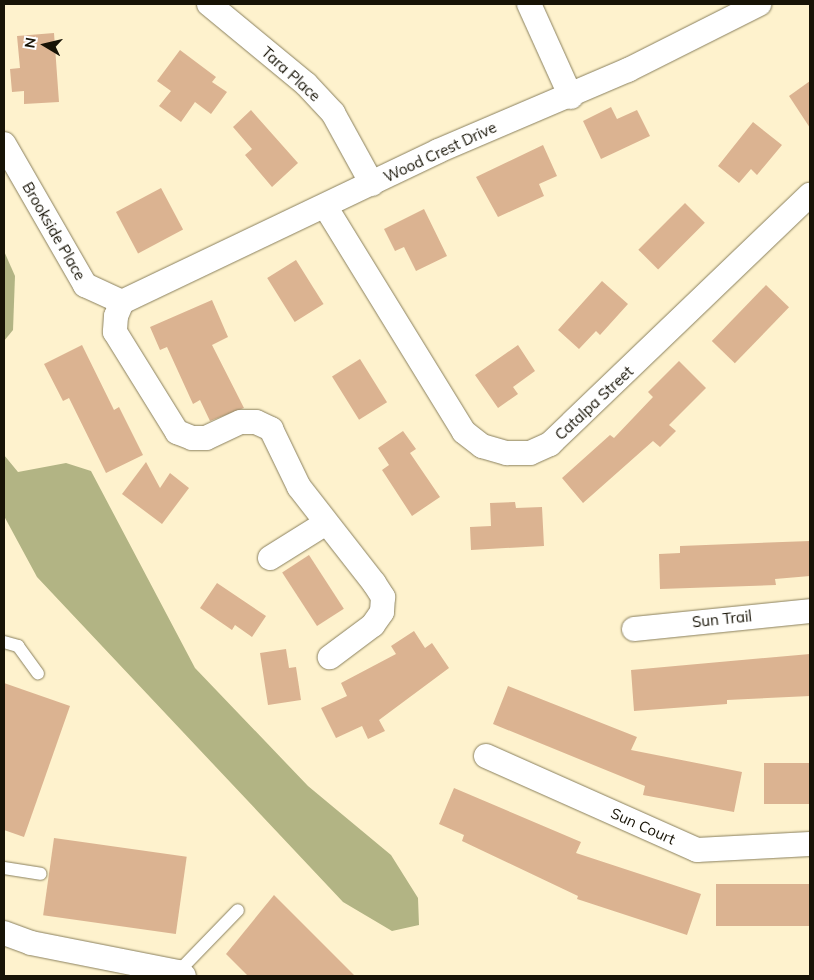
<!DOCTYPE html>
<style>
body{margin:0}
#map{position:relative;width:814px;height:980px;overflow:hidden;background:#fef2cd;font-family:Mulish,sans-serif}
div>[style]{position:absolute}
.forest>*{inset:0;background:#b2b484}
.building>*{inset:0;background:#dbb391;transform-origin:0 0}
.roads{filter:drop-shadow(0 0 1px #8a805e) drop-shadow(0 0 1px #8a805e)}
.lane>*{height:12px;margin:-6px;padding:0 6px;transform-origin:6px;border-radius:6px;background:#fff}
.street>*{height:24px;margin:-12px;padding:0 12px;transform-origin:12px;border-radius:12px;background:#fff}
span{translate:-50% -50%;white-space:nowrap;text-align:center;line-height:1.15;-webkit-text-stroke:4px #fff;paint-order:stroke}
.street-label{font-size:15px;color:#171306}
.frame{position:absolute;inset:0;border:5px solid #171306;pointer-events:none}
.north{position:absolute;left:20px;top:20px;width:50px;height:50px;-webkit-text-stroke:4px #fff;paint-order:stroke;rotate:279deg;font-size:14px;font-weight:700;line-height:20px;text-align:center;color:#171306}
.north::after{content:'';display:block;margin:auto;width:18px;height:22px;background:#171306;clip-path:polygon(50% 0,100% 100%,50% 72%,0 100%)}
</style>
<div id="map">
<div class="forest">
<div style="clip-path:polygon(4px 251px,15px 276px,13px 330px,4px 341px)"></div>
<div style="clip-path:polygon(4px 455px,18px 472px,66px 463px,91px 471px,195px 668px,308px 786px,391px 855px,418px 898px,419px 925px,392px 931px,343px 902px,37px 577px,4px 516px)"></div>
</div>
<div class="building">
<div style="clip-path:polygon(54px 33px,59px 102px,24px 104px,24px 91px,12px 92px,10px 69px,20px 68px,17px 36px)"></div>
<div style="clip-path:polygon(180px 50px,216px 77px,212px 82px,227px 92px,211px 114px,195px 102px,181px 122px,159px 106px,171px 91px,157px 81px)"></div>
<div style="clip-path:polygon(810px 81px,810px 128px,789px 96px)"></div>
<div style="clip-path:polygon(611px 107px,617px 119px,637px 110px,650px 136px,601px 159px,583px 121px)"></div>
<div style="clip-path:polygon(251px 110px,298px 163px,272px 187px,245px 155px,252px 149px,233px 127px)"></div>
<div style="clip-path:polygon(753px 122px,782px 145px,757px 175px,751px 169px,739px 183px,718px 166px)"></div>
<div style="clip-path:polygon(543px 145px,557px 176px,539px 184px,544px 196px,498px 217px,476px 177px)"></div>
<div style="left:161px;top:188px;width:47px;height:51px;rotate:62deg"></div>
<div style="left:685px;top:203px;width:28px;height:66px;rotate:45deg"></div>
<div style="clip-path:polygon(424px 209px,447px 256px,416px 271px,404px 247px,395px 251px,384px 229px)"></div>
<div style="left:296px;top:260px;width:52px;height:34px;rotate:58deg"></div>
<div style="clip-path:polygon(602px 281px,628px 304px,600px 335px,596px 331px,579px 349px,558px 330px)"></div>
<div style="left:766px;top:285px;width:32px;height:78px;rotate:44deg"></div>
<div style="clip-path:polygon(212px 300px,228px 337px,212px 345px,244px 408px,210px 421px,200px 400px,193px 404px,167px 347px,160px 350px,150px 327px)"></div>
<div style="clip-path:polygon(82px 345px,114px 410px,119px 407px,143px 455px,106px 473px,69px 398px,63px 401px,44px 364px)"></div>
<div style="clip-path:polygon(518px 345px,535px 371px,513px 387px,518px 394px,498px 408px,475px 375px)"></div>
<div style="left:360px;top:359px;width:51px;height:33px;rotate:58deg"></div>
<div style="clip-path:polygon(679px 361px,706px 388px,669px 425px,676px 431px,660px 447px,653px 441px,583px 503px,562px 478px,610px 435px,614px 438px,653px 397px,648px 392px)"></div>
<div style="clip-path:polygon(403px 431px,416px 449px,410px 453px,440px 497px,412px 516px,382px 470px,389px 465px,378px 448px)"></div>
<div style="clip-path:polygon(146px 462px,160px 488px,170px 473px,189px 488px,162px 524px,122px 494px)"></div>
<div style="clip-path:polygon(515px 502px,516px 508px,542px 507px,544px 546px,471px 550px,470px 527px,491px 526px,490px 503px)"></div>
<div style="clip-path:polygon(810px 541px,810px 576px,775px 579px,776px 585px,660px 589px,659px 554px,680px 553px,680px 546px)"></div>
<div style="left:309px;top:555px;width:64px;height:32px;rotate:57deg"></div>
<div style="clip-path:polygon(217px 583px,266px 616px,252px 637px,235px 625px,232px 630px,200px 608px)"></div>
<div style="clip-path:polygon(414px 631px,425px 648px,432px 643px,449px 668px,379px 720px,385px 731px,368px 739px,362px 726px,336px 738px,321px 708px,347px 696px,341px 683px,396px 654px,391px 646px)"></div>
<div style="clip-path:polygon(286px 649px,289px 668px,296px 667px,301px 700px,268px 705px,260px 653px)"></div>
<div style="clip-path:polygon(810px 654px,810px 696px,727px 700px,727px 704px,634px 711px,631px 670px)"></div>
<div style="clip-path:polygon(4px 683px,70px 706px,24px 837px,4px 830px)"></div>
<div style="clip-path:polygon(508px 686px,637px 737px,631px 750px,742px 772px,734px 812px,643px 795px,645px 786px,493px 724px)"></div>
<div style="left:810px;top:763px;width:41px;height:46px;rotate:90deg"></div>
<div style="clip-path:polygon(454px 788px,581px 842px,576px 853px,701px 894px,687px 935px,577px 899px,578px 896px,462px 841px,464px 835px,439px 824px)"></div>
<div style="left:54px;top:838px;width:134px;height:78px;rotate:8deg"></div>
<div style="left:810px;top:884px;width:42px;height:94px;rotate:90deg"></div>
<div style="clip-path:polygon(274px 895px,355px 976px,248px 976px,226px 954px)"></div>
</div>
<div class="roads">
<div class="lane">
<div style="left:4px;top:642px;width:15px;rotate:16deg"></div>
<div style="left:18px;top:646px;width:34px;rotate:54deg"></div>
<div style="left:4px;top:868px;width:37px;rotate:9deg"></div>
<div style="left:178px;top:972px;width:86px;rotate:-45.9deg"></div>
</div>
<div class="street">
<div style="left:209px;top:4px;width:126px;rotate:39.5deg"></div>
<div style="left:306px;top:84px;width:40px;rotate:47deg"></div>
<div style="left:333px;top:113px;width:81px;rotate:61.2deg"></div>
<div style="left:529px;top:4px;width:102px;rotate:65.7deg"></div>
<div style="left:4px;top:144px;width:163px;rotate:60.1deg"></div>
<div style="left:85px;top:285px;width:41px;rotate:24.7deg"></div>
<div style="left:122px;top:302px;width:15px;rotate:113deg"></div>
<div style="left:116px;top:316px;width:16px;rotate:94deg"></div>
<div style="left:115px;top:332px;width:118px;rotate:58.2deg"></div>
<div style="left:177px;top:432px;width:16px;rotate:22deg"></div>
<div style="left:192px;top:438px;width:14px"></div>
<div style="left:206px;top:438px;width:38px;rotate:-25deg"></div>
<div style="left:241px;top:422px;width:15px"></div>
<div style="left:256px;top:422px;width:17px;rotate:25deg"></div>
<div style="left:271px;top:429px;width:64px;rotate:64.2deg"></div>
<div style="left:299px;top:487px;width:122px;rotate:52deg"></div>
<div style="left:374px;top:583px;width:17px;rotate:57deg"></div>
<div style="left:383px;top:597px;width:15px;rotate:94deg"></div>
<div style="left:382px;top:612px;width:16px;rotate:125deg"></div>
<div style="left:373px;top:625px;width:54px;rotate:143.3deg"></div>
<div style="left:325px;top:206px;width:265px;rotate:58.4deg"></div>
<div style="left:464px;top:432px;width:23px;rotate:38deg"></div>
<div style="left:482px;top:446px;width:26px;rotate:16deg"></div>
<div style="left:507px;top:453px;width:23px"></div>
<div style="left:530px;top:453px;width:22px;rotate:-24deg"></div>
<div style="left:550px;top:444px;width:360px;rotate:-43.8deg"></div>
<div style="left:122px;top:302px;width:350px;rotate:-25.5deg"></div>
<div style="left:438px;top:151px;width:207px;rotate:-23.1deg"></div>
<div style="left:628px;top:70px;width:147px;rotate:-26.7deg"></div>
<div style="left:270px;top:558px;width:66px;rotate:-32deg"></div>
<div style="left:634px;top:629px;width:177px;rotate:-5.8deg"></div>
<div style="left:486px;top:756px;width:231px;rotate:24deg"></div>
<div style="left:697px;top:850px;width:113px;rotate:-3deg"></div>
<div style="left:4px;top:933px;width:29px;rotate:20deg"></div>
<div style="left:31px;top:943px;width:150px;rotate:11.2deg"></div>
<div style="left:178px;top:972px;width:7px;rotate:34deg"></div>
</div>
</div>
<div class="street-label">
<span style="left:291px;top:74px;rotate:42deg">Tara Place</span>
<span style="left:440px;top:152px;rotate:-25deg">Wood Crest Drive</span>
<span style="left:54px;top:231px;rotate:60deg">Brookside Place</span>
<span style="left:594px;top:403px;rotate:-43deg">Catalpa Street</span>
<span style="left:722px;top:619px;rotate:-6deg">Sun Trail</span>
<span style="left:643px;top:826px;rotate:24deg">Sun Court</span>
</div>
<div class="frame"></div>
<div class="north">N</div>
</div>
